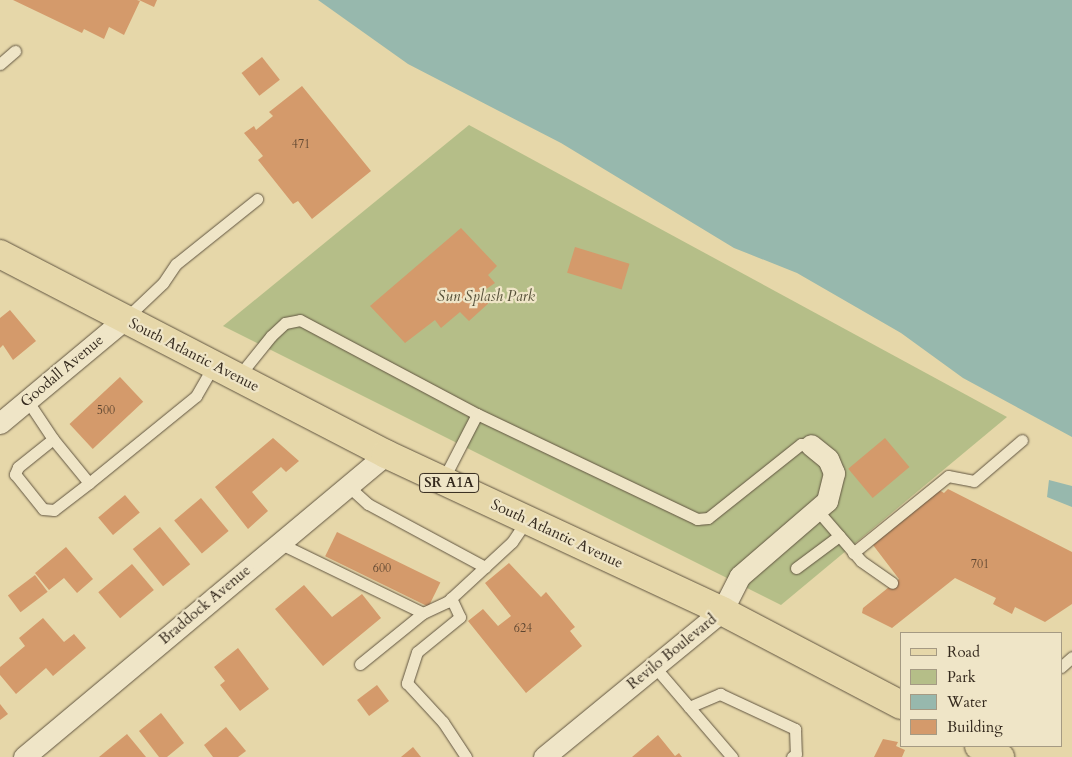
<!DOCTYPE html>
<style>
body{margin:0}
#map{position:relative;width:1072px;height:757px;overflow:hidden;background:#e6d7a9;font-family:Cardo,serif}
div>[style]{position:absolute}
.green>*{inset:0;background:#b5be88}
.water>*{inset:0;background:#97b8ad}
.building>*{inset:0;background:#d49a6b;transform-origin:0 0}
.roads{filter:drop-shadow(0 0 1px #615541) drop-shadow(0 0 1px #615541)}
.lane>*{height:11px;margin:-5.5px;padding:0 5.5px;transform-origin:5.5px;border-radius:5.5px;background:#efe5c7}
.street>*{height:21px;margin:-10.5px;padding:0 10.5px;transform-origin:10.5px;border-radius:10.5px;background:#efe5c7}
.primary>*{height:28px;margin:-14px;padding:0 14px;transform-origin:14px;border-radius:14px;background:#e6d7a9}
span{translate:-50% -50%;white-space:nowrap;text-align:center;line-height:1.15;-webkit-text-stroke:4.5px #efe5c7;paint-order:stroke}
.number-label{font-size:12px;color:#5d4631}
.number-label span{-webkit-text-stroke-width:0}
.shield-label span{padding:1px 4px;background:#efe5c7;border:1px solid;border-radius:4px;-webkit-text-stroke-width:0}
.shield-label{font-size:14px;color:#352a1e;font-weight:700}
.park-label{font-size:15px;color:#554f38;font-style:italic}
.street-label{font-size:15px;color:#352a1e}
.legend{position:absolute;left:900px;top:632px;width:162px;height:115px;box-sizing:border-box;background:#efe5c7;border:1px solid #a59a83;margin:0;padding:6px 9px;list-style:none;font-size:15px;color:#352a1e}
.legend li{display:flex;align-items:center;gap:10px;height:25px}
.legend b{width:25px;border:1px solid #a59a83}
</style>
<div id="map">
<div class="green">
<div style="clip-path:polygon(469px 125px,1007px 417px,781px 605px,223px 326px)"></div>
</div>
<div class="water">
<div style="clip-path:polygon(318px 0,1072px 0,1072px 437px,963px 378px,901px 333px,797px 273px,734px 248px,561px 143px,408px 64px)"></div>
<div style="clip-path:polygon(1049px 480px,1072px 486px,1072px 507px,1047px 497px)"></div>
</div>
<div class="building">
<div style="clip-path:polygon(13px 0,137px 0,140px 1px,124px 35px,109px 27px,104px 39px,84px 29px,82px 33px)"></div>
<div style="clip-path:polygon(139px 0,157px 0,154px 7px)"></div>
<div style="left:262px;top:57px;width:29px;height:26px;rotate:52deg"></div>
<div style="clip-path:polygon(302px 86px,371px 171px,312px 219px,298px 201px,293px 204px,258px 160px,263px 156px,244px 133px,254px 126px,256px 130px,273px 116px,269px 112px)"></div>
<div style="clip-path:polygon(461px 228px,497px 266px,488px 275px,495px 283px,482px 292px,491px 301px,469px 321px,460px 312px,441px 328px,435px 320px,405px 343px,370px 306px)"></div>
<div style="left:575px;top:247px;width:57px;height:27px;rotate:17deg"></div>
<div style="clip-path:polygon(10px 310px,36px 341px,13px 360px,3px 345px,0 348px,0 318px)"></div>
<div style="left:120px;top:377px;width:34px;height:69px;rotate:47deg"></div>
<div style="clip-path:polygon(273px 438px,299px 461px,286px 472px,281px 467px,252px 492px,268px 511px,248px 529px,215px 487px)"></div>
<div style="left:885px;top:438px;width:38px;height:48px;rotate:50deg"></div>
<div style="clip-path:polygon(948px 489px,1072px 552px,1072px 604px,1045px 622px,1015px 607px,1012px 614px,993px 604px,996px 598px,955px 578px,892px 628px,862px 613px,863px 608px,899px 579px,873px 545px,939px 490px,944px 493px)"></div>
<div style="left:125px;top:495px;width:23px;height:35px;rotate:50deg"></div>
<div style="left:201px;top:498px;width:43px;height:35px;rotate:50deg"></div>
<div style="left:160px;top:527px;width:48px;height:35px;rotate:51deg"></div>
<div style="left:337px;top:532px;width:115px;height:27px;rotate:26deg"></div>
<div style="clip-path:polygon(66px 547px,93px 579px,77px 593px,64px 578px,49px 590px,35px 573px)"></div>
<div style="clip-path:polygon(509px 563px,541px 597px,546px 592px,575px 627px,570px 631px,582px 646px,526px 693px,468px 621px,483px 609px,498px 626px,511px 616px,485px 583px)"></div>
<div style="left:132px;top:564px;width:34px;height:44px;rotate:50deg"></div>
<div style="left:35px;top:575px;width:21px;height:34px;rotate:53deg"></div>
<div style="clip-path:polygon(304px 585px,332px 617px,362px 594px,381px 618px,323px 666px,275px 609px)"></div>
<div style="clip-path:polygon(43px 618px,64px 642px,74px 634px,86px 648px,53px 676px,46px 668px,16px 694px,0 675px,0 667px,25px 646px,19px 638px)"></div>
<div style="clip-path:polygon(238px 648px,269px 689px,240px 711px,220px 685px,225px 681px,214px 667px)"></div>
<div style="left:377px;top:685px;width:20px;height:25px;rotate:53deg"></div>
<div style="clip-path:polygon(0 704px,8px 714px,0 720px)"></div>
<div style="clip-path:polygon(161px 713px,184px 743px,167px 757px,159px 757px,139px 731px)"></div>
<div style="clip-path:polygon(226px 727px,246px 751px,238px 757px,213px 757px,204px 745px)"></div>
<div style="clip-path:polygon(127px 734px,146px 757px,99px 757px)"></div>
<div style="clip-path:polygon(658px 735px,675px 756px,679px 753px,682px 757px,632px 757px)"></div>
<div style="clip-path:polygon(883px 739px,898px 742px,896px 746px,905px 750px,902px 757px,874px 757px)"></div>
<div style="clip-path:polygon(413px 747px,421px 757px,401px 757px)"></div>
</div>
<div class="roads">
<div class="lane">
<div style="left:0;top:64px;width:20px;rotate:-41deg"></div>
<div style="left:125px;top:319px;width:52px;rotate:-43.5deg"></div>
<div style="left:163px;top:283px;width:23px;rotate:-56deg"></div>
<div style="left:176px;top:264px;width:104px;rotate:-38.7deg"></div>
<div style="left:238px;top:377px;width:53px;rotate:-51.2deg"></div>
<div style="left:271px;top:336px;width:19px;rotate:-43deg"></div>
<div style="left:285px;top:323px;width:15px;rotate:-11deg"></div>
<div style="left:300px;top:320px;width:200px;rotate:28deg"></div>
<div style="left:27px;top:400px;width:47px;rotate:56.3deg"></div>
<div style="left:53px;top:439px;width:57px;rotate:50.7deg"></div>
<div style="left:89px;top:483px;width:138px;rotate:-39.1deg"></div>
<div style="left:196px;top:396px;width:36px;rotate:-60deg"></div>
<div style="left:53px;top:439px;width:45px;rotate:141.3deg"></div>
<div style="left:18px;top:467px;width:8px;rotate:113deg"></div>
<div style="left:15px;top:474px;width:45px;rotate:51.3deg"></div>
<div style="left:43px;top:509px;width:11px;rotate:5deg"></div>
<div style="left:54px;top:510px;width:44px;rotate:-37.6deg"></div>
<div style="left:443px;top:480px;width:74px;rotate:-62.7deg"></div>
<div style="left:477px;top:414px;width:244px;rotate:25.5deg"></div>
<div style="left:697px;top:519px;width:11px;rotate:-5deg"></div>
<div style="left:708px;top:518px;width:119px;rotate:-38.5deg"></div>
<div style="left:801px;top:444px;width:10px;rotate:6deg"></div>
<div style="left:348px;top:486px;width:27px;rotate:42deg"></div>
<div style="left:368px;top:504px;width:133px;rotate:28.3deg"></div>
<div style="left:817px;top:510px;width:67px;rotate:49.2deg"></div>
<div style="left:861px;top:561px;width:38px;rotate:35deg"></div>
<div style="left:279px;top:543px;width:160px;rotate:25.9deg"></div>
<div style="left:423px;top:613px;width:26px;rotate:-25deg"></div>
<div style="left:447px;top:602px;width:88px;rotate:-42.7deg"></div>
<div style="left:512px;top:542px;width:27px;rotate:-56deg"></div>
<div style="left:853px;top:553px;width:122px;rotate:-39deg"></div>
<div style="left:948px;top:476px;width:26px;rotate:11deg"></div>
<div style="left:974px;top:481px;width:63px;rotate:-40.5deg"></div>
<div style="left:796px;top:568px;width:54px;rotate:-36.7deg"></div>
<div style="left:451px;top:598px;width:21px;rotate:65deg"></div>
<div style="left:460px;top:617px;width:55px;rotate:140.9deg"></div>
<div style="left:417px;top:652px;width:33px;rotate:108deg"></div>
<div style="left:407px;top:683px;width:53px;rotate:47.3deg"></div>
<div style="left:443px;top:722px;width:42px;rotate:56.7deg"></div>
<div style="left:360px;top:664px;width:81px;rotate:-39deg"></div>
<div style="left:654px;top:666px;width:120px;rotate:49.4deg"></div>
<div style="left:1061px;top:667px;width:15px;rotate:-42deg"></div>
<div style="left:689px;top:707px;width:34px;rotate:-23deg"></div>
<div style="left:720px;top:694px;width:83px;rotate:25deg"></div>
<div style="left:795px;top:729px;width:25px;rotate:88deg"></div>
<div style="left:796px;top:754px;width:5px;rotate:143deg"></div>
</div>
<div class="street">
<div style="left:0;top:423px;width:163px;rotate:-39.8deg"></div>
<div style="left:24px;top:757px;width:472px;rotate:-39.9deg"></div>
<div style="left:544px;top:757px;width:230px;rotate:-39.4deg"></div>
<div style="left:722px;top:611px;width:39px;rotate:-63deg"></div>
<div style="left:740px;top:576px;width:115px;rotate:-40.8deg"></div>
<div style="left:827px;top:501px;width:29px;rotate:-76deg"></div>
<div style="left:834px;top:473px;width:15px;rotate:-113deg"></div>
<div style="left:828px;top:459px;width:22px;rotate:-141deg"></div>
</div>
<div class="primary">
<div style="left:0;top:254px;width:435px;rotate:27.4deg"></div>
<div style="left:386px;top:454px;width:371px;rotate:25deg"></div>
<div style="left:722px;top:611px;width:202px;rotate:27.7deg"></div>
<div style="left:979px;top:746px;width:24px;rotate:28deg"></div>
</div>
</div>
<div class="number-label">
<span style="left:301px;top:145px">471</span>
<span style="left:106px;top:411px">500</span>
<span style="left:980px;top:565px">701</span>
<span style="left:382px;top:569px">600</span>
<span style="left:523px;top:629px">624</span>
</div>
<div class="shield-label">
<span style="left:449px;top:483px">SR A1A</span>
</div>
<div class="park-label">
<span style="left:486px;top:297px">Sun Splash Park</span>
</div>
<div class="street-label">
<span style="left:194px;top:355px;rotate:27deg">South Atlantic Avenue</span>
<span style="left:62px;top:371px;rotate:-40deg">Goodall Avenue</span>
<span style="left:557px;top:534px;rotate:25deg">South Atlantic Avenue</span>
<span style="left:205px;top:605px;rotate:-40deg">Braddock Avenue</span>
<span style="left:672px;top:652px;rotate:-39deg">Revilo Boulevard</span>
</div>
<ul class="legend">
<li><b style="height:6px;background:#e6d7a9"></b>Road</li>
<li><b style="height:14px;background:#b5be88"></b>Park</li>
<li><b style="height:14px;background:#97b8ad"></b>Water</li>
<li><b style="height:14px;background:#d49a6b"></b>Building</li>
</ul>
</div>
